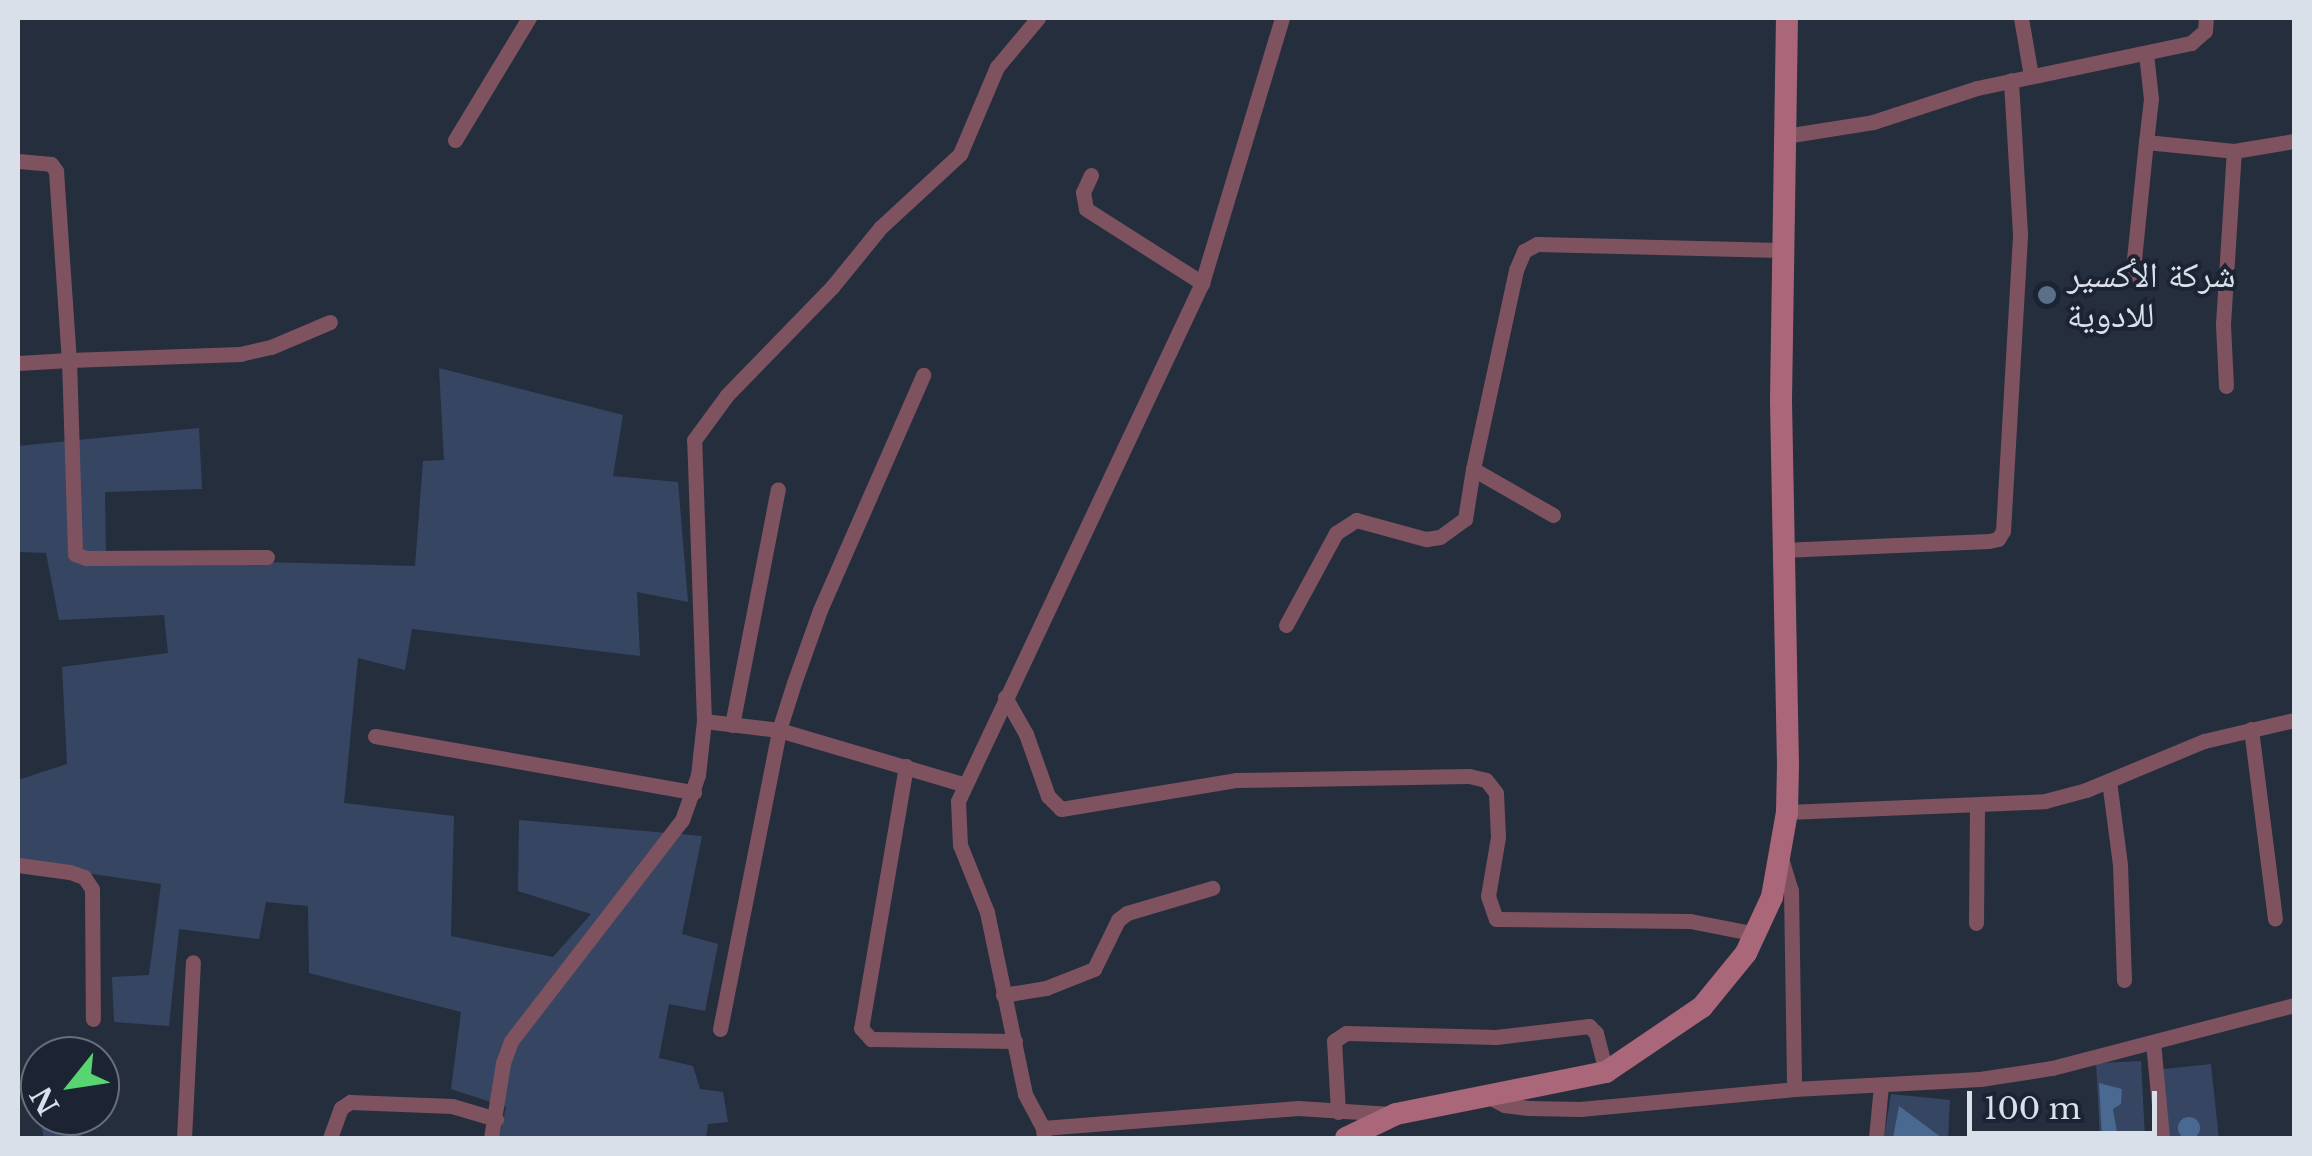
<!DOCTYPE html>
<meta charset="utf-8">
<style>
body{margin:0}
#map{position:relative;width:2312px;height:1156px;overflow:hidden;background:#252e3d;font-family:"Libre Baskerville","Noto Naskh Arabic",serif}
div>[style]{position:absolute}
.green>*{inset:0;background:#364662;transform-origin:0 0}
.water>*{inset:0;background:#4a6990}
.round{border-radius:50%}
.minor>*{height:15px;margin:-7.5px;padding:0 7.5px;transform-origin:7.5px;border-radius:7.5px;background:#7e535f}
.secondary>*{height:22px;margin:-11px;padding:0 11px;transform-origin:11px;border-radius:11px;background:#ab677a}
.dots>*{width:28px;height:28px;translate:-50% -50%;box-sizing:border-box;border:5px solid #1c2433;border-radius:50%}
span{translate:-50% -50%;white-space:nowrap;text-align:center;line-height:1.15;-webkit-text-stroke:8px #1c2433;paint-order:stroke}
.poi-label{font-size:35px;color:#dae0ea}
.left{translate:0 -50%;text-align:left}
.frame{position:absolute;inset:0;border:20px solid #dae0ea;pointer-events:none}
.north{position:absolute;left:20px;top:1036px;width:100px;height:100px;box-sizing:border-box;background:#1c2433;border:2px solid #686f7c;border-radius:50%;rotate:240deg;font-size:28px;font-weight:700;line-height:40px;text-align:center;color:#dae0ea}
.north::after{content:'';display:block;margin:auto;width:35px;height:45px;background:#57d570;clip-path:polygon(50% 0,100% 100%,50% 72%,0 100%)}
.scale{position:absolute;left:1967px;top:1091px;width:190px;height:45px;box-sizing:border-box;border:5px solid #dae0ea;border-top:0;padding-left:12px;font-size:30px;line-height:35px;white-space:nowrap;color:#dae0ea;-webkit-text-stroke:8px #1c2433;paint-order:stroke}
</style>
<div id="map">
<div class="green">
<div style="clip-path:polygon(439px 368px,623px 415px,613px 476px,678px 482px,688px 602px,637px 592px,640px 656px,412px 629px,405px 670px,358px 658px,344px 803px,454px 816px,451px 936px,553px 957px,591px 914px,518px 891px,519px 820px,702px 836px,682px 934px,718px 944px,705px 1011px,669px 1004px,659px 1058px,693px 1066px,700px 1089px,723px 1092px,728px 1122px,708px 1124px,706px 1138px,499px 1138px,506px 1107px,451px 1089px,461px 1012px,309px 973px,308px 906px,266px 902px,259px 939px,179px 929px,169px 1026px,114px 1022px,112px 977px,149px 975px,161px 884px,18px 863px,18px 780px,67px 764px,62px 667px,168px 653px,164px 615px,59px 620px,46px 553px,18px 552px,18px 446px,199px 428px,202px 489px,105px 492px,106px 558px,415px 566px,423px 461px,444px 460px)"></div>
<div style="left:2141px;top:1061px;width:77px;height:45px;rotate:87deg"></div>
<div style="left:2211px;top:1064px;width:74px;height:52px;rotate:84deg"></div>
<div style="clip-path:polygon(1891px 1094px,1950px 1100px,1948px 1138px,1884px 1138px)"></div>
<div style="clip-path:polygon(37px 1107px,40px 1116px,79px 1116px,81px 1138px,44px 1138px)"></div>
</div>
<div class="water">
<div style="clip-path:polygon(2099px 1083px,2122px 1089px,2121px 1104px,2113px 1109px,2118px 1138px,2102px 1138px)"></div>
<div style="clip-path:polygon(1899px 1106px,1926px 1126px,1942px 1138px,1893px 1138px)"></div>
<div class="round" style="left:2178px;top:1117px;width:22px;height:22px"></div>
</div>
<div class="minor">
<div style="left:2021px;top:18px;width:59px;rotate:80.2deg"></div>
<div style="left:2146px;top:53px;width:46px;rotate:83.8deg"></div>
<div style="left:2151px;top:99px;width:43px;rotate:96.6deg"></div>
<div style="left:2146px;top:142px;width:88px;rotate:5.8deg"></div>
<div style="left:2234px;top:151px;width:61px;rotate:-9.5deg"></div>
<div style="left:1785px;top:136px;width:89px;rotate:-9deg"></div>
<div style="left:1873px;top:122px;width:109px;rotate:-18.1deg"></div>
<div style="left:1977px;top:88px;width:219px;rotate:-11.9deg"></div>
<div style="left:2191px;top:43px;width:18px;rotate:-41deg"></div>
<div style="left:2205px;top:31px;width:13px;rotate:-86deg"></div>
<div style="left:455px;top:140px;width:143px;rotate:-58.8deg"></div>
<div style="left:18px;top:161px;width:33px;rotate:5deg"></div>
<div style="left:51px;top:164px;width:9px;rotate:54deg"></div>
<div style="left:56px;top:171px;width:189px;rotate:86.1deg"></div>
<div style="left:69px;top:360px;width:171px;rotate:-2deg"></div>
<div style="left:240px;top:354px;width:32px;rotate:-13deg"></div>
<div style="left:271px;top:347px;width:64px;rotate:-23deg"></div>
<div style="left:1091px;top:175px;width:19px;rotate:115deg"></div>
<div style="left:1083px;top:192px;width:17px;rotate:80deg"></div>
<div style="left:1086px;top:209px;width:138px;rotate:32.5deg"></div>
<div style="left:2132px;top:279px;width:138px;rotate:-84.2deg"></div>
<div style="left:18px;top:363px;width:51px;rotate:-3.4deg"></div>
<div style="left:69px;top:360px;width:194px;rotate:88.2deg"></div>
<div style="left:75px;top:554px;width:12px;rotate:20deg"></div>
<div style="left:86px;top:558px;width:181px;rotate:-0.3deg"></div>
<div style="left:2226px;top:386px;width:62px;rotate:-92.8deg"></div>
<div style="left:2223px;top:324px;width:173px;rotate:-86.4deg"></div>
<div style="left:1553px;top:515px;width:92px;rotate:-150.1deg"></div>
<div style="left:1473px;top:469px;width:204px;rotate:-77.8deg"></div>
<div style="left:1516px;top:270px;width:21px;rotate:-67deg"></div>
<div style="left:1524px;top:251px;width:15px;rotate:-28deg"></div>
<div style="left:1537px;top:244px;width:247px;rotate:1.4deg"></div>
<div style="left:1782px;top:550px;width:207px;rotate:-2.5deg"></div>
<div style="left:1989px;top:541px;width:9px;rotate:-13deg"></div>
<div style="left:1998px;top:539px;width:9px;rotate:-58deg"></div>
<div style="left:2003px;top:531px;width:298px;rotate:-86.7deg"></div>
<div style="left:2020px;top:233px;width:153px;rotate:-93.4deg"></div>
<div style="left:1286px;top:625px;width:105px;rotate:-61.5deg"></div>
<div style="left:1336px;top:533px;width:24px;rotate:-33deg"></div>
<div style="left:1356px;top:520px;width:73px;rotate:15.2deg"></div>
<div style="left:1426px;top:539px;width:14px;rotate:-8deg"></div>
<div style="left:1440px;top:537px;width:31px;rotate:-36deg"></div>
<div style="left:1465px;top:519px;width:51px;rotate:-80.9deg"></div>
<div style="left:1005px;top:697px;width:43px;rotate:60.4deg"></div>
<div style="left:1026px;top:734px;width:66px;rotate:70.5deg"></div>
<div style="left:1048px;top:796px;width:18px;rotate:45deg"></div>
<div style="left:1061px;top:809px;width:177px;rotate:-9.4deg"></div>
<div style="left:1236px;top:780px;width:233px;rotate:-1deg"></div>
<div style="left:1469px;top:776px;width:17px;rotate:13deg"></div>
<div style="left:1486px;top:780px;width:16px;rotate:52deg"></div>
<div style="left:1496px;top:793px;width:44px;rotate:87.4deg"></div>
<div style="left:1498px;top:837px;width:60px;rotate:99.6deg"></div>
<div style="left:1488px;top:896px;width:24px;rotate:71deg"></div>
<div style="left:1496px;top:919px;width:194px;rotate:0.6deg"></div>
<div style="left:1690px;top:921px;width:67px;rotate:11.1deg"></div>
<div style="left:704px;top:721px;width:281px;rotate:-92deg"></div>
<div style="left:694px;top:440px;width:56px;rotate:-53.7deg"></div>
<div style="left:727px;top:395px;width:151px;rotate:-45.8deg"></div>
<div style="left:832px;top:287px;width:77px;rotate:-50.8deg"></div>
<div style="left:881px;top:227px;width:108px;rotate:-42.7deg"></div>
<div style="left:960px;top:154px;width:95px;rotate:-67deg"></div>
<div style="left:997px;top:67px;width:64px;rotate:-50.1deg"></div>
<div style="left:732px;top:725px;width:240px;rotate:-79deg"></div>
<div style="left:2251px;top:729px;width:191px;rotate:82.8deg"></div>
<div style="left:375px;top:736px;width:324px;rotate:10deg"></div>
<div style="left:906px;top:766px;width:266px;rotate:99.7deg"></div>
<div style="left:861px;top:1028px;width:15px;rotate:48deg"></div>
<div style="left:871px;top:1039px;width:144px;rotate:0.8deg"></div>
<div style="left:2109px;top:781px;width:85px;rotate:82.5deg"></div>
<div style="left:2120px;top:865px;width:115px;rotate:88deg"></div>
<div style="left:1787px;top:812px;width:258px;rotate:-2.4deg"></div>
<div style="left:2045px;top:801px;width:42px;rotate:-15deg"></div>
<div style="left:2086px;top:790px;width:128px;rotate:-22.6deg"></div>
<div style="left:2204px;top:741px;width:92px;rotate:-13.1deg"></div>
<div style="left:1780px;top:855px;width:37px;rotate:73deg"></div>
<div style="left:1791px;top:890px;width:199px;rotate:89.1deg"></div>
<div style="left:18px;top:865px;width:52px;rotate:7.7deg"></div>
<div style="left:70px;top:872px;width:15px;rotate:20deg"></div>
<div style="left:84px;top:877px;width:14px;rotate:56deg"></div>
<div style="left:92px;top:889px;width:130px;rotate:89.6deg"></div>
<div style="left:1976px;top:923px;width:116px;rotate:-89.5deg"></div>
<div style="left:1003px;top:995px;width:44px;rotate:-9.2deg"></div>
<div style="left:1046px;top:988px;width:52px;rotate:-21.6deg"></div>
<div style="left:1094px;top:969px;width:55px;rotate:-63.9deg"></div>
<div style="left:1118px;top:920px;width:11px;rotate:-38deg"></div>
<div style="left:1127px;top:913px;width:89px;rotate:-16.4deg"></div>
<div style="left:720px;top:1029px;width:305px;rotate:-78.8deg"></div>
<div style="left:779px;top:730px;width:49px;rotate:-72.3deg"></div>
<div style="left:794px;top:683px;width:77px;rotate:-70.4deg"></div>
<div style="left:820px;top:610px;width:257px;rotate:-66.3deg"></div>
<div style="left:2153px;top:1042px;width:96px;rotate:84.6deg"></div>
<div style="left:1489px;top:1097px;width:17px;rotate:28deg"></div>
<div style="left:1504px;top:1105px;width:25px;rotate:7deg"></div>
<div style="left:1529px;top:1108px;width:51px;rotate:1.1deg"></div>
<div style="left:1580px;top:1109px;width:215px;rotate:-5.3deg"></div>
<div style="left:1794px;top:1089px;width:186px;rotate:-3.1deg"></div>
<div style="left:1980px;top:1079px;width:73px;rotate:-8.7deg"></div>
<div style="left:2052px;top:1068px;width:250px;rotate:-14.6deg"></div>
<div style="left:1338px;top:1112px;width:71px;rotate:-93.2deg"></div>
<div style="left:1334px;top:1041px;width:14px;rotate:-34deg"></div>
<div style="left:1346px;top:1033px;width:150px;rotate:1.5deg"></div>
<div style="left:1496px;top:1037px;width:94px;rotate:-6.7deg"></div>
<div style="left:1589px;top:1026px;width:10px;rotate:45deg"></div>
<div style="left:1596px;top:1033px;width:40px;rotate:75.6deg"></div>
<div style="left:1043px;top:1128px;width:256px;rotate:-4.5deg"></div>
<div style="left:1298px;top:1108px;width:94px;rotate:3.7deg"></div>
<div style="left:184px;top:1138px;width:176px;rotate:-87.1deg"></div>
<div style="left:330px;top:1138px;width:32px;rotate:-70deg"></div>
<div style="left:341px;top:1108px;width:11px;rotate:-34deg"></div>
<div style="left:350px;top:1102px;width:102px;rotate:2.2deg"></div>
<div style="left:452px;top:1106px;width:46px;rotate:16.5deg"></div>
<div style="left:491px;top:1138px;width:76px;rotate:-80.9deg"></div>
<div style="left:503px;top:1063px;width:23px;rotate:-70deg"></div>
<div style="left:511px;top:1041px;width:279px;rotate:-52.3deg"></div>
<div style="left:682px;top:820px;width:48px;rotate:-70.4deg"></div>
<div style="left:698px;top:775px;width:54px;rotate:-83.7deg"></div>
<div style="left:704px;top:721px;width:76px;rotate:6.8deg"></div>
<div style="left:779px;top:730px;width:192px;rotate:16.4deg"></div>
<div style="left:1044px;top:1138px;width:10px;rotate:-96deg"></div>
<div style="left:1043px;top:1128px;width:38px;rotate:-118deg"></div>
<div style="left:1025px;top:1094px;width:186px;rotate:-101.8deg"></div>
<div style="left:987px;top:912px;width:72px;rotate:-111.9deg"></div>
<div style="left:960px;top:845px;width:44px;rotate:-92.6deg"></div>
<div style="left:958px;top:801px;width:573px;rotate:-64.78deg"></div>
<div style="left:1202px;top:283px;width:277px;rotate:-73.2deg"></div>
<div style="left:1876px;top:1138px;width:53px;rotate:-84.6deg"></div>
</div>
<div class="secondary">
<div style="left:1346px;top:1138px;width:55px;rotate:-25.6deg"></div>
<div style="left:1396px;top:1114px;width:214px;rotate:-11.3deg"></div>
<div style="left:1606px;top:1072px;width:116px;rotate:-34.1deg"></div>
<div style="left:1702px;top:1007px;width:70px;rotate:-50.8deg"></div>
<div style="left:1746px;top:953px;width:62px;rotate:-65.1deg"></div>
<div style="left:1772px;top:897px;width:86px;rotate:-80deg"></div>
<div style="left:1787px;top:812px;width:46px;rotate:-88.8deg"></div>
<div style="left:1788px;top:766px;width:367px;rotate:-91.1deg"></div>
<div style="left:1781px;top:399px;width:381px;rotate:-89.1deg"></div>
</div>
<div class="dots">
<div style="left:2047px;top:295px;background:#5c6f8a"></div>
</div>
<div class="poi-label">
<span class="left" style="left:2067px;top:295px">شركة الأكسير<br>للادوية</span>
</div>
<div class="frame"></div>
<div class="north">N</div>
<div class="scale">100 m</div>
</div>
